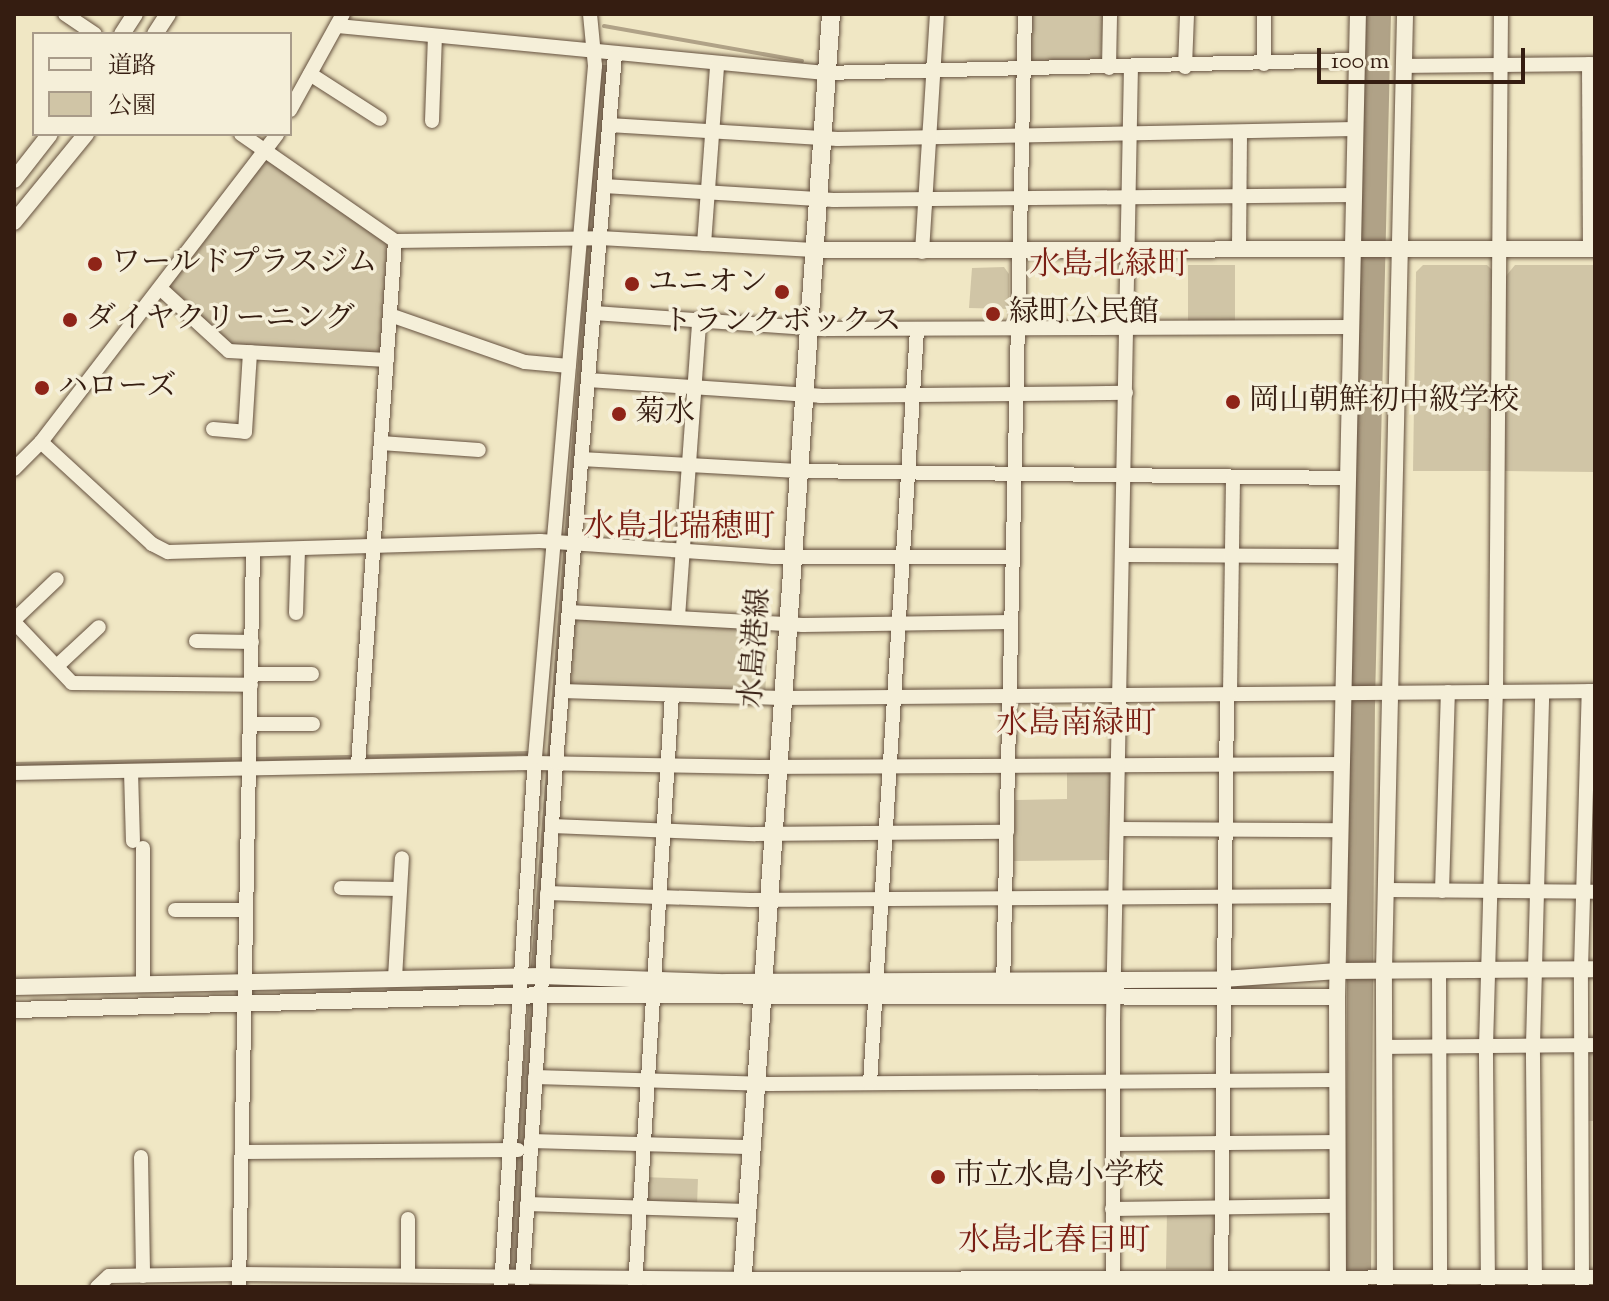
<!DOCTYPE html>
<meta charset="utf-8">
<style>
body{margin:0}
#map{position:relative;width:1609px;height:1301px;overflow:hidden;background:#f0e7c4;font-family:"Sorts Mill Goudy","Noto Serif JP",serif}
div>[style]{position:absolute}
.green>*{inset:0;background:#d0c5a6;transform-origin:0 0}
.water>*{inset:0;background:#b0a287}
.stream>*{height:4px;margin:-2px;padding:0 2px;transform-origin:2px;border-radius:2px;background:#b0a287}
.river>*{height:26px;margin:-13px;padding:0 13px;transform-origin:13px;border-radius:13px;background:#b0a287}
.roads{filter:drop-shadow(0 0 2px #64503e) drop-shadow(0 0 2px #64503e)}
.minor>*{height:14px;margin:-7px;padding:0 7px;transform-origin:7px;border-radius:7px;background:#f5efd9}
.tertiary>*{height:16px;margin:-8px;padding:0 8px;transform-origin:8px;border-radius:8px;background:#f5efd9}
.secondary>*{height:18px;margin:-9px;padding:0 9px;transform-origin:9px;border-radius:9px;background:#f5efd9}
.dots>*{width:22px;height:22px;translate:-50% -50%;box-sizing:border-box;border:4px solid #f5efd9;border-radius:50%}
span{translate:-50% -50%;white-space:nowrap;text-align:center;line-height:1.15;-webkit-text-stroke:7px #f5efd9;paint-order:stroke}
.poi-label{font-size:30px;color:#351d11}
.left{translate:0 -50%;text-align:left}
.street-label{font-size:30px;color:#351d11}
.neighbourhood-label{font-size:32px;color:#7a1f14}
.frame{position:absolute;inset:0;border:16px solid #351d11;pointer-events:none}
.legend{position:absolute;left:32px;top:32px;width:260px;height:104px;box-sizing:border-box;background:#f5efd9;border:2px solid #a89b89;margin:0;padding:10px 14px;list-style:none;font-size:24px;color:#351d11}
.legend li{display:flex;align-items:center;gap:16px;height:40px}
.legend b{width:40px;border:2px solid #a89b89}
.scale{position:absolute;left:1317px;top:48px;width:208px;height:36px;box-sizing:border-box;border:4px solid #351d11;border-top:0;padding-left:10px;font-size:24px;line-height:28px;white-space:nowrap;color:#351d11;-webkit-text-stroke:6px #f5efd9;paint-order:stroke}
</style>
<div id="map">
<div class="green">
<div style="clip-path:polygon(1030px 14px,1103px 14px,1101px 57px,1093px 64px,1035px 63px,1030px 58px)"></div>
<div style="clip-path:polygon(266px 158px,385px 240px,389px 251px,383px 351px,372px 357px,232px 345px,166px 286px)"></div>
<div style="left:1188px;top:265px;width:47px;height:57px"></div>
<div style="clip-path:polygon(1423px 265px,1487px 265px,1494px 272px,1492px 471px,1413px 471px,1416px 272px)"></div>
<div style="clip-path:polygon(1515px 265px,1595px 265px,1595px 472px,1505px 471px,1506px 276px)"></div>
<div style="clip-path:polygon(1004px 267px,1009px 274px,1009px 309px,969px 308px,972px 268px)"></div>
<div style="left:574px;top:615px;width:195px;height:70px;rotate:3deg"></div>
<div style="clip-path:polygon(1067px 770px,1114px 771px,1113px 860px,1014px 861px,1015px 800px,1067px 799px)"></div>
<div style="clip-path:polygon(1592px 814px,1595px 814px,1595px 887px,1588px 887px)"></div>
<div style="left:1587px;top:1049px;width:8px;height:72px"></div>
<div style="left:642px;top:1177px;width:56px;height:26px;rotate:2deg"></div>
<div style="left:1216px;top:1211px;width:59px;height:49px;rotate:91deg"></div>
</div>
<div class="water">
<div style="clip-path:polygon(601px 65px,608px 65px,549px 775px,519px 1269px,515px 1287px,506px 1287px)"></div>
</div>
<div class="stream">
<div style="left:604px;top:26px;width:201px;rotate:10deg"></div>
<div style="left:1378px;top:243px;width:229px;rotate:-88deg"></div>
<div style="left:14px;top:764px;width:517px;rotate:-1.22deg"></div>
<div style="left:1366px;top:967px;width:715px;rotate:-89.04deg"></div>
<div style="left:1366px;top:976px;width:311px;rotate:90deg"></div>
</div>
<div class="river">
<div style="left:1358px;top:1287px;width:585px;rotate:-89.61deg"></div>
<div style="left:1362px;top:702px;width:688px;rotate:-88.67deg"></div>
</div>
<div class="roads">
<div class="minor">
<div style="left:65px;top:14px;width:36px;rotate:34deg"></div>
<div style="left:337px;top:26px;width:489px;rotate:5.5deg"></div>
<div style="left:824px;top:73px;width:533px;rotate:-1.4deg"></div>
<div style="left:1264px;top:64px;width:50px;rotate:-90deg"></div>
<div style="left:1589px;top:64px;width:185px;rotate:89.7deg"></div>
<div style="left:1404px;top:66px;width:191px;rotate:-0.6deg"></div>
<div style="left:1185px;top:67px;width:53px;rotate:-87.8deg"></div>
<div style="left:1109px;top:68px;width:54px;rotate:-88.9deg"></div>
<div style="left:310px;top:74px;width:83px;rotate:32.7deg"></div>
<div style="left:290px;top:110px;width:110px;rotate:-61.1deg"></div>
<div style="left:432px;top:121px;width:85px;rotate:-88deg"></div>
<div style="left:609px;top:125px;width:229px;rotate:3.5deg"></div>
<div style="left:838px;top:139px;width:517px;rotate:-1.11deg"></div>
<div style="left:241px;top:134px;width:188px;rotate:34.8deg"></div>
<div style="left:395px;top:241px;width:205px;rotate:-0.8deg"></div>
<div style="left:600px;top:238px;width:214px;rotate:3.2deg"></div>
<div style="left:604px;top:186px;width:230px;rotate:3.5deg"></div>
<div style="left:834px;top:200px;width:521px;rotate:-0.55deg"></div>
<div style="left:704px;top:244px;width:179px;rotate:-85.8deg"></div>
<div style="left:1239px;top:249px;width:117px;rotate:-89.5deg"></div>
<div style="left:922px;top:252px;width:238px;rotate:-86.4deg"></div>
<div style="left:161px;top:289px;width:92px;rotate:42.4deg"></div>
<div style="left:229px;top:351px;width:158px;rotate:3.3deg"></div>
<div style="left:594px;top:313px;width:232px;rotate:4deg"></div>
<div style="left:825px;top:329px;width:527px;rotate:-0.22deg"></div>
<div style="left:390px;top:315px;width:143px;rotate:19.2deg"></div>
<div style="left:525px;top:362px;width:44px;rotate:5.2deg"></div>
<div style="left:588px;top:380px;width:233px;rotate:3.9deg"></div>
<div style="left:820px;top:396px;width:306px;rotate:-0.6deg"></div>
<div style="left:213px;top:429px;width:32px;rotate:5deg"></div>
<div style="left:245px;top:432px;width:80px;rotate:-86.4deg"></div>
<div style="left:41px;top:442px;width:151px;rotate:42.6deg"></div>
<div style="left:152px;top:544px;width:18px;rotate:27deg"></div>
<div style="left:168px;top:552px;width:372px;rotate:-1.7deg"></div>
<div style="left:540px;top:541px;width:234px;rotate:3.9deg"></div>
<div style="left:773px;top:557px;width:240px"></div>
<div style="left:381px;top:443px;width:98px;rotate:4.1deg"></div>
<div style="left:581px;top:459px;width:217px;rotate:3.2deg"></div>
<div style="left:798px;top:471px;width:551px;rotate:0.73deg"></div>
<div style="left:14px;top:469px;width:38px;rotate:-45deg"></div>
<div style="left:41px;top:442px;width:388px;rotate:-52.5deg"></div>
<div style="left:1123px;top:555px;width:224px;rotate:0.3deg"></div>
<div style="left:569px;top:612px;width:234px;rotate:3.2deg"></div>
<div style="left:803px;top:625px;width:208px;rotate:-0.8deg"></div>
<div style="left:296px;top:613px;width:63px;rotate:-88.2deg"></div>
<div style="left:678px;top:617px;width:296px;rotate:-85.9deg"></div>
<div style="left:14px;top:620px;width:59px;rotate:-43.6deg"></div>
<div style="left:14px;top:622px;width:84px;rotate:46.4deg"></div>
<div style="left:72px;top:683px;width:179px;rotate:0.6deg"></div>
<div style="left:196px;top:641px;width:56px;rotate:1deg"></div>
<div style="left:57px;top:666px;width:57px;rotate:-42.9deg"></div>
<div style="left:252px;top:674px;width:60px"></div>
<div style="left:562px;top:691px;width:220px;rotate:1.8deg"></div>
<div style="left:782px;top:698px;width:813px;rotate:-0.49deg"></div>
<div style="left:1230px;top:694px;width:216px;rotate:-89.2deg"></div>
<div style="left:250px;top:724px;width:63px"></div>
<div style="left:358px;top:765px;width:525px;rotate:-85.96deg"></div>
<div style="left:131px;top:771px;width:70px;rotate:88.4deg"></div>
<div style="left:14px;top:773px;width:521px;rotate:-1.1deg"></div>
<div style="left:535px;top:763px;width:224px;rotate:1deg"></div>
<div style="left:759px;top:767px;width:583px;rotate:-0.29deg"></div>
<div style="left:552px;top:826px;width:203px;rotate:2.3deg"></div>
<div style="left:755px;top:834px;width:252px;rotate:-0.5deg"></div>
<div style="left:1118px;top:829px;width:223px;rotate:0.3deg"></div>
<div style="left:143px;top:848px;width:136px;rotate:90deg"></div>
<div style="left:341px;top:888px;width:58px;rotate:1deg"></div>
<div style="left:1386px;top:890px;width:209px;rotate:0.5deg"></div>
<div style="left:1442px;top:891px;width:199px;rotate:-88.3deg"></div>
<div style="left:547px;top:893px;width:203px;rotate:2deg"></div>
<div style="left:750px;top:900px;width:589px;rotate:-0.39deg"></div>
<div style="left:175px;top:910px;width:71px"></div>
<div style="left:1439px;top:970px;width:317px;rotate:89.8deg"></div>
<div style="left:395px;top:978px;width:120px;rotate:-86.7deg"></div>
<div style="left:1003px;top:989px;width:975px;rotate:-88.71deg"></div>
<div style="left:1384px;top:1047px;width:211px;rotate:-0.5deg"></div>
<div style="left:535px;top:1077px;width:234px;rotate:1.7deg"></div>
<div style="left:769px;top:1084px;width:569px;rotate:-0.4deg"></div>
<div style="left:870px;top:1083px;width:755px;rotate:-86.43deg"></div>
<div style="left:531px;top:1141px;width:220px;rotate:1.6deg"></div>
<div style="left:1113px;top:1144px;width:225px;rotate:-0.5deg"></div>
<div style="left:242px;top:1152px;width:276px;rotate:-0.4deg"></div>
<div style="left:141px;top:1157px;width:119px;rotate:89deg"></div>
<div style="left:527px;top:1204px;width:220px;rotate:1.8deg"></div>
<div style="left:1112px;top:1209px;width:226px;rotate:-0.8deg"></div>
<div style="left:408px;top:1274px;width:55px;rotate:-90deg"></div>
<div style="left:635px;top:1286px;width:592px;rotate:-86.42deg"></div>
<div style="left:1221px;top:1286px;width:592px;rotate:-89.42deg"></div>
<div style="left:97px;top:1287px;width:16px;rotate:-43deg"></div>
<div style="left:109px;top:1276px;width:131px;rotate:-0.9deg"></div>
<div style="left:240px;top:1274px;width:517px;rotate:0.55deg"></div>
<div style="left:757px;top:1279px;width:838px;rotate:-0.14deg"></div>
<div style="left:239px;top:1287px;width:735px;rotate:-88.91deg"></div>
<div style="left:501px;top:1287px;width:531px;rotate:-86.33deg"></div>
<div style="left:535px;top:757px;width:694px;rotate:-85.04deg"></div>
<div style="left:595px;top:66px;width:52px;rotate:-95.5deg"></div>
<div style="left:522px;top:1287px;width:525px;rotate:-86.29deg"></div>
<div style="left:556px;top:763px;width:710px;rotate:-85.24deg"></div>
<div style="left:1113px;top:1287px;width:267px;rotate:-90deg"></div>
<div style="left:1113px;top:1020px;width:952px;rotate:-88.92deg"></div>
<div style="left:1488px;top:1287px;width:241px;rotate:-90.5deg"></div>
<div style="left:1486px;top:1046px;width:354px;rotate:-88.4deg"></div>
<div style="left:1496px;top:692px;width:678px;rotate:-89.58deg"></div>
<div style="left:1535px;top:1287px;width:242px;rotate:-90.5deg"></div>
<div style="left:1533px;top:1045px;width:353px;rotate:-88.5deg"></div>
<div style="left:1582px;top:1287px;width:318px;rotate:-90.2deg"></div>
<div style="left:1581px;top:969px;width:278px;rotate:-88.4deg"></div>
</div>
<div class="tertiary">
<div style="left:122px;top:34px;width:24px;rotate:-57deg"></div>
<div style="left:155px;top:34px;width:24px;rotate:-57deg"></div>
<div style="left:14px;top:180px;width:58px;rotate:-52deg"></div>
<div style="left:14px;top:222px;width:114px;rotate:-50.7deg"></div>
<div style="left:814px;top:250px;width:781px;rotate:-0.07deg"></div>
<div style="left:14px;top:987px;width:527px;rotate:-1.2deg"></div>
<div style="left:541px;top:976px;width:185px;rotate:1.9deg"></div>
<div style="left:726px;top:982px;width:497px;rotate:-0.3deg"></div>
<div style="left:1223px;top:979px;width:115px;rotate:-4deg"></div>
<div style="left:1338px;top:971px;width:257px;rotate:-0.4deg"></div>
<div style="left:14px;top:1010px;width:535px;rotate:-1.61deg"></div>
<div style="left:549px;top:995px;width:788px;rotate:0.15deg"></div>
<div style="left:1338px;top:1287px;width:290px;rotate:-90.2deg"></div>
<div style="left:1337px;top:997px;width:983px;rotate:-88.78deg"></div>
<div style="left:1385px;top:1287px;width:317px;rotate:-90.2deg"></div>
<div style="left:1384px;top:970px;width:956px;rotate:-88.74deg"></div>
</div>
<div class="secondary">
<div style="left:742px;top:1287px;width:1276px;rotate:-86deg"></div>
</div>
</div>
<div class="dots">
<div style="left:95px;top:264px;background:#8f2418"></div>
<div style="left:632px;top:284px;background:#8f2418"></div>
<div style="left:782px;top:292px;background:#8f2418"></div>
<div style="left:993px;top:314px;background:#8f2418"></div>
<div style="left:70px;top:320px;background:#8f2418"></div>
<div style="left:42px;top:388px;background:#8f2418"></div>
<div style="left:1233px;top:402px;background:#8f2418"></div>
<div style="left:619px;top:414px;background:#8f2418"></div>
<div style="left:938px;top:1177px;background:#8f2418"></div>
</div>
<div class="poi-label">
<span class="left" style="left:111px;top:264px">ワールドプラスジム</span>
<span class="left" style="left:648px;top:284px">ユニオン</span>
<span class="left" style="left:1009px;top:314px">緑町公民館</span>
<span class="left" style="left:86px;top:320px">ダイヤクリーニング</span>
<span style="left:782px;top:323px">トランクボックス</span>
<span class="left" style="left:58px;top:388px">ハローズ</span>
<span class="left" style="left:1249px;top:402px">岡山朝鮮初中級学校</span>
<span class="left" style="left:635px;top:414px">菊水</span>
<span class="left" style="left:954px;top:1177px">市立水島小学校</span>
</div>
<div class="street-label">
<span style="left:757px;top:648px;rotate:-86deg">水島港線</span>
</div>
<div class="neighbourhood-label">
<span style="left:1109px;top:266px">水島北緑町</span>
<span style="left:679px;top:528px">水島北瑞穂町</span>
<span style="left:1076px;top:725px">水島南緑町</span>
<span style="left:1054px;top:1242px">水島北春日町</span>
</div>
<div class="frame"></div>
<ul class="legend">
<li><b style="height:10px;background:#f5efd9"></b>道路</li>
<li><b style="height:22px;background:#d0c5a6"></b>公園</li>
</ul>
<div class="scale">100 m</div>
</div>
